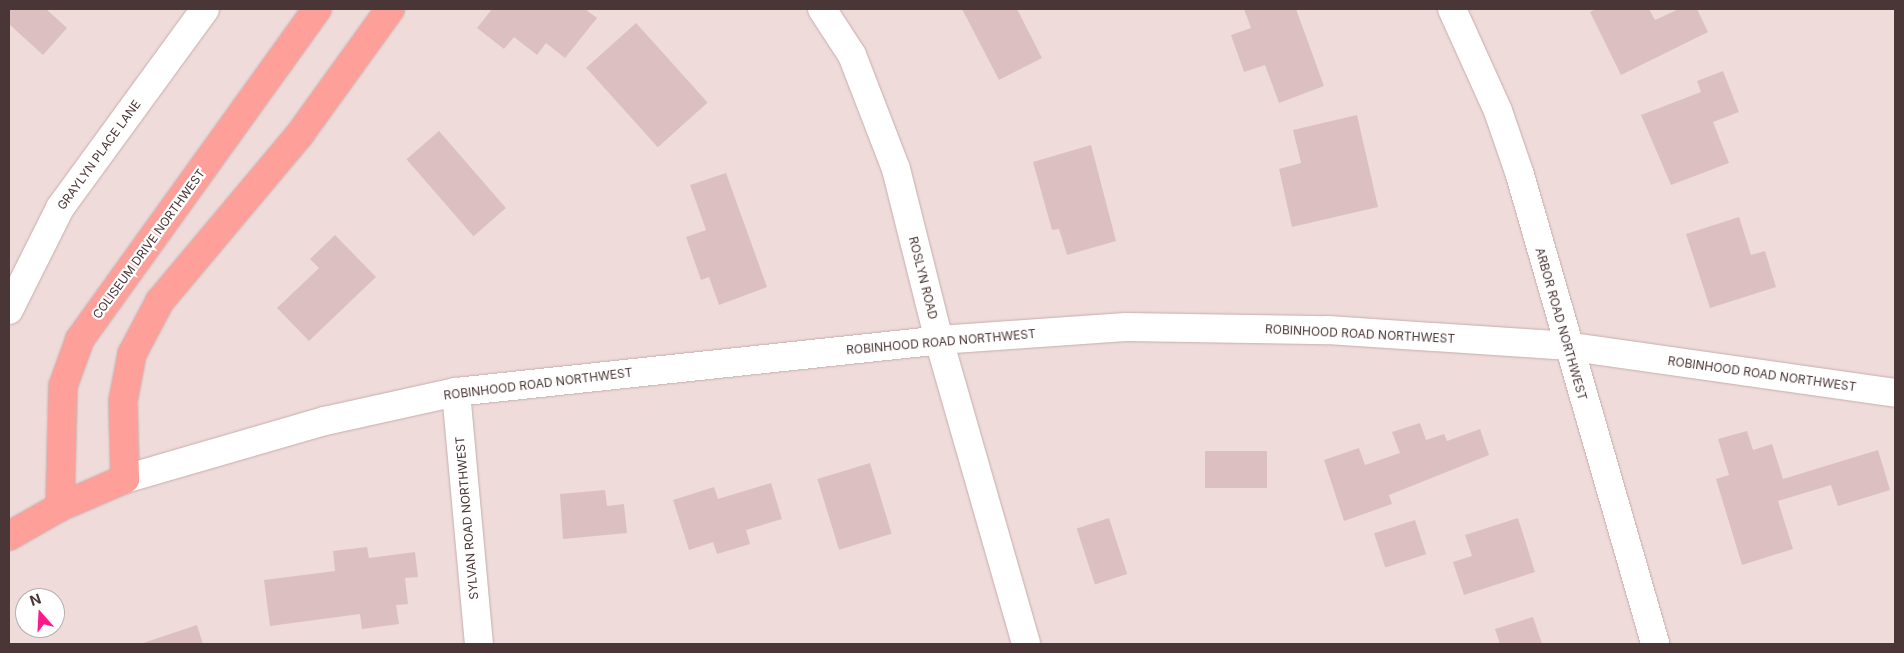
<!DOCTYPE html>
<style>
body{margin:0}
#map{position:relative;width:1904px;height:653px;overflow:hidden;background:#f6e9e9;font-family:Inter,sans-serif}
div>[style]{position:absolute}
.residential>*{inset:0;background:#efdbda}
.building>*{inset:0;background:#dcc0c1;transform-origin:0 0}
.roads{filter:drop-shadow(0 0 1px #c6adad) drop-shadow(0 0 1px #c6adad)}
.minor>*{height:28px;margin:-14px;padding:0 14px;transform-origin:14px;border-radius:14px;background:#fff}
.major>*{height:28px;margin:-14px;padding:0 14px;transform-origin:14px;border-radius:14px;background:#ff9f99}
span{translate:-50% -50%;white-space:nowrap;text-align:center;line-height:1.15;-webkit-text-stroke:4.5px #fff;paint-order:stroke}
.street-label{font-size:12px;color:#4b3637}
.frame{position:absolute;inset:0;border:10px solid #4b3637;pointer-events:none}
.north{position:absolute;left:15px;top:588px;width:50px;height:50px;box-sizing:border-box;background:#fff;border:1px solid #b7afaf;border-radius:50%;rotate:341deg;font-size:14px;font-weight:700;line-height:20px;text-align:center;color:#4b3637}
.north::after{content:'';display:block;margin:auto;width:18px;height:22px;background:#ff178d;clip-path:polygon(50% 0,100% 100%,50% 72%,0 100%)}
</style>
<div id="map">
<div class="residential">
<div style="clip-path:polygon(evenodd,9px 9px,1895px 9px,1895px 644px,9px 644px,9px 9px,25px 598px,55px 598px,55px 628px,25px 628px,25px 598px)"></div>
</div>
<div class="building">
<div style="clip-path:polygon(9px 9px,46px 9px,67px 28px,43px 55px,9px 24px)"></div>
<div style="clip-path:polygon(492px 9px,585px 9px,597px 18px,565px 58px,546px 43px,537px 55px,514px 37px,504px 49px,477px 28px)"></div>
<div style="clip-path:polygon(962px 9px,1017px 9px,1042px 58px,999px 80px)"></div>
<div style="clip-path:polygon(1244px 9px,1296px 9px,1324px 86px,1279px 103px,1265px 65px,1244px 72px,1231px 35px,1251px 28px)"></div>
<div style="clip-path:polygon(1596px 9px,1649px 9px,1655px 20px,1679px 9px,1697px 9px,1708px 32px,1621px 75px,1590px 12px)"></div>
<div style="left:636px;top:23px;width:107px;height:67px;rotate:48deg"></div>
<div style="clip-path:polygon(1723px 71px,1739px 112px,1713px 122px,1729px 163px,1671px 185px,1641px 115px,1701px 92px,1697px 81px)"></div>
<div style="clip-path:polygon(1357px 115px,1378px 207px,1292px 227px,1279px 169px,1301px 163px,1293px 130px)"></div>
<div style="left:439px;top:131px;width:102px;height:43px;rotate:49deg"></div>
<div style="clip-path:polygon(1091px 145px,1116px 241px,1067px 255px,1059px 229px,1052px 230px,1033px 162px)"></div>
<div style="clip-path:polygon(726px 173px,767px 287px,719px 305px,709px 277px,701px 280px,686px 237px,706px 230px,690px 185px)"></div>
<div style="clip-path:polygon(1739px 217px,1751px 255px,1765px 251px,1776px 287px,1710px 308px,1686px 234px)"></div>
<div style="clip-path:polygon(335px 235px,376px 277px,309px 341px,277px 308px,319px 268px,310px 259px)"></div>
<div style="clip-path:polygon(1420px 423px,1426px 440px,1444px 434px,1447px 441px,1480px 429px,1489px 455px,1389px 495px,1392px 504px,1344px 521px,1324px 460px,1359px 448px,1365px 465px,1400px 453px,1392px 432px)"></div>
<div style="clip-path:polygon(1747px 431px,1753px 450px,1772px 444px,1783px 479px,1878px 450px,1890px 490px,1838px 506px,1831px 485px,1778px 501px,1793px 549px,1742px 565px,1716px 479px,1729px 475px,1718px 439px)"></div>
<div style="left:1267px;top:451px;width:37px;height:62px;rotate:90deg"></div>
<div style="left:870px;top:463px;width:74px;height:55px;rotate:73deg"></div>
<div style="clip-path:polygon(771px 483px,782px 519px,746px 530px,750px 544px,717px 554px,713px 542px,689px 550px,673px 500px,714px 487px,718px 499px)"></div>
<div style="clip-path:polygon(605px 490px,607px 506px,624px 504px,627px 533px,563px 539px,560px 494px)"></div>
<div style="left:1109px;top:518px;width:59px;height:34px;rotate:72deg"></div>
<div style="clip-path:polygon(1518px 518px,1535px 572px,1464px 595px,1453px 562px,1472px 556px,1465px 535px)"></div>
<div style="left:1415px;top:520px;width:36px;height:43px;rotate:72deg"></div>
<div style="clip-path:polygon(367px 547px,369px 558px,415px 552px,418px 577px,405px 578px,408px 604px,396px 605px,399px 624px,362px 629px,360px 614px,270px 626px,264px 580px,335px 571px,333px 551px)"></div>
<div style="clip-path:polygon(1533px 617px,1542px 644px,1500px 644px,1495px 629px)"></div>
<div style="clip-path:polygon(197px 625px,203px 644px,140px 644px)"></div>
</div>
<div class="roads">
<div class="minor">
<div style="left:822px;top:9px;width:55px;rotate:56.9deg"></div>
<div style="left:852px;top:55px;width:122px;rotate:68.9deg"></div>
<div style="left:896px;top:169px;width:176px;rotate:75.9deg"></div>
<div style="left:939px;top:340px;width:316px;rotate:74deg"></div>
<div style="left:1452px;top:9px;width:112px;rotate:65.7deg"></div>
<div style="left:1498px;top:111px;width:68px;rotate:71deg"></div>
<div style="left:1520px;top:175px;width:488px;rotate:73.9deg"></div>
<div style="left:9px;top:310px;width:114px;rotate:-63.4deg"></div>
<div style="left:60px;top:208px;width:246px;rotate:-53.9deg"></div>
<div style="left:456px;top:392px;width:253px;rotate:84.8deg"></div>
<div style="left:125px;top:479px;width:208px;rotate:-16.2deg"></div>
<div style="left:325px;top:421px;width:134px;rotate:-12.5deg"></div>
<div style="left:456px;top:392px;width:486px;rotate:-6.1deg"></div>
<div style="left:939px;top:340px;width:187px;rotate:-4deg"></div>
<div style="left:1126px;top:327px;width:202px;rotate:0.9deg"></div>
<div style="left:1328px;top:330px;width:239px;rotate:3.8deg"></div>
<div style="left:1566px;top:346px;width:332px;rotate:8.1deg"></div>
</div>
<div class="major">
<div style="left:60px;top:507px;width:121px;rotate:-88.6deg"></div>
<div style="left:63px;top:386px;width:50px;rotate:-70.1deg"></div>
<div style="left:80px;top:339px;width:406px;rotate:-54.3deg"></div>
<div style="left:9px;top:536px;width:59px;rotate:-29.6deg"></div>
<div style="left:60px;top:507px;width:71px;rotate:-23.3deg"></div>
<div style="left:125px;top:479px;width:78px;rotate:-91.5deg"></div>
<div style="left:123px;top:401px;width:48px;rotate:-79.2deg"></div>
<div style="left:132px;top:354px;width:60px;rotate:-62.2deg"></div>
<div style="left:160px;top:301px;width:218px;rotate:-50deg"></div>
<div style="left:300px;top:134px;width:154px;rotate:-54.2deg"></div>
</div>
</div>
<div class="street-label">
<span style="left:99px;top:155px;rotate:-54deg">GRAYLYN PLACE LANE</span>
<span style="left:149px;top:244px;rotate:-54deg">COLISEUM DRIVE NORTHWEST</span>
<span style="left:923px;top:278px;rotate:76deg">ROSLYN ROAD</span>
<span style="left:1561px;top:324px;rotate:74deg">ARBOR ROAD NORTHWEST</span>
<span style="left:1360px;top:334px;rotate:3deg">ROBINHOOD ROAD NORTHWEST</span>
<span style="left:941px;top:342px;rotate:-5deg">ROBINHOOD ROAD NORTHWEST</span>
<span style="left:1762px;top:374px;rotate:8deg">ROBINHOOD ROAD NORTHWEST</span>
<span style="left:538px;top:384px;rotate:-7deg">ROBINHOOD ROAD NORTHWEST</span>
<span style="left:467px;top:518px;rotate:-95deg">SYLVAN ROAD NORTHWEST</span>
</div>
<div class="frame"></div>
<div class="north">N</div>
</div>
